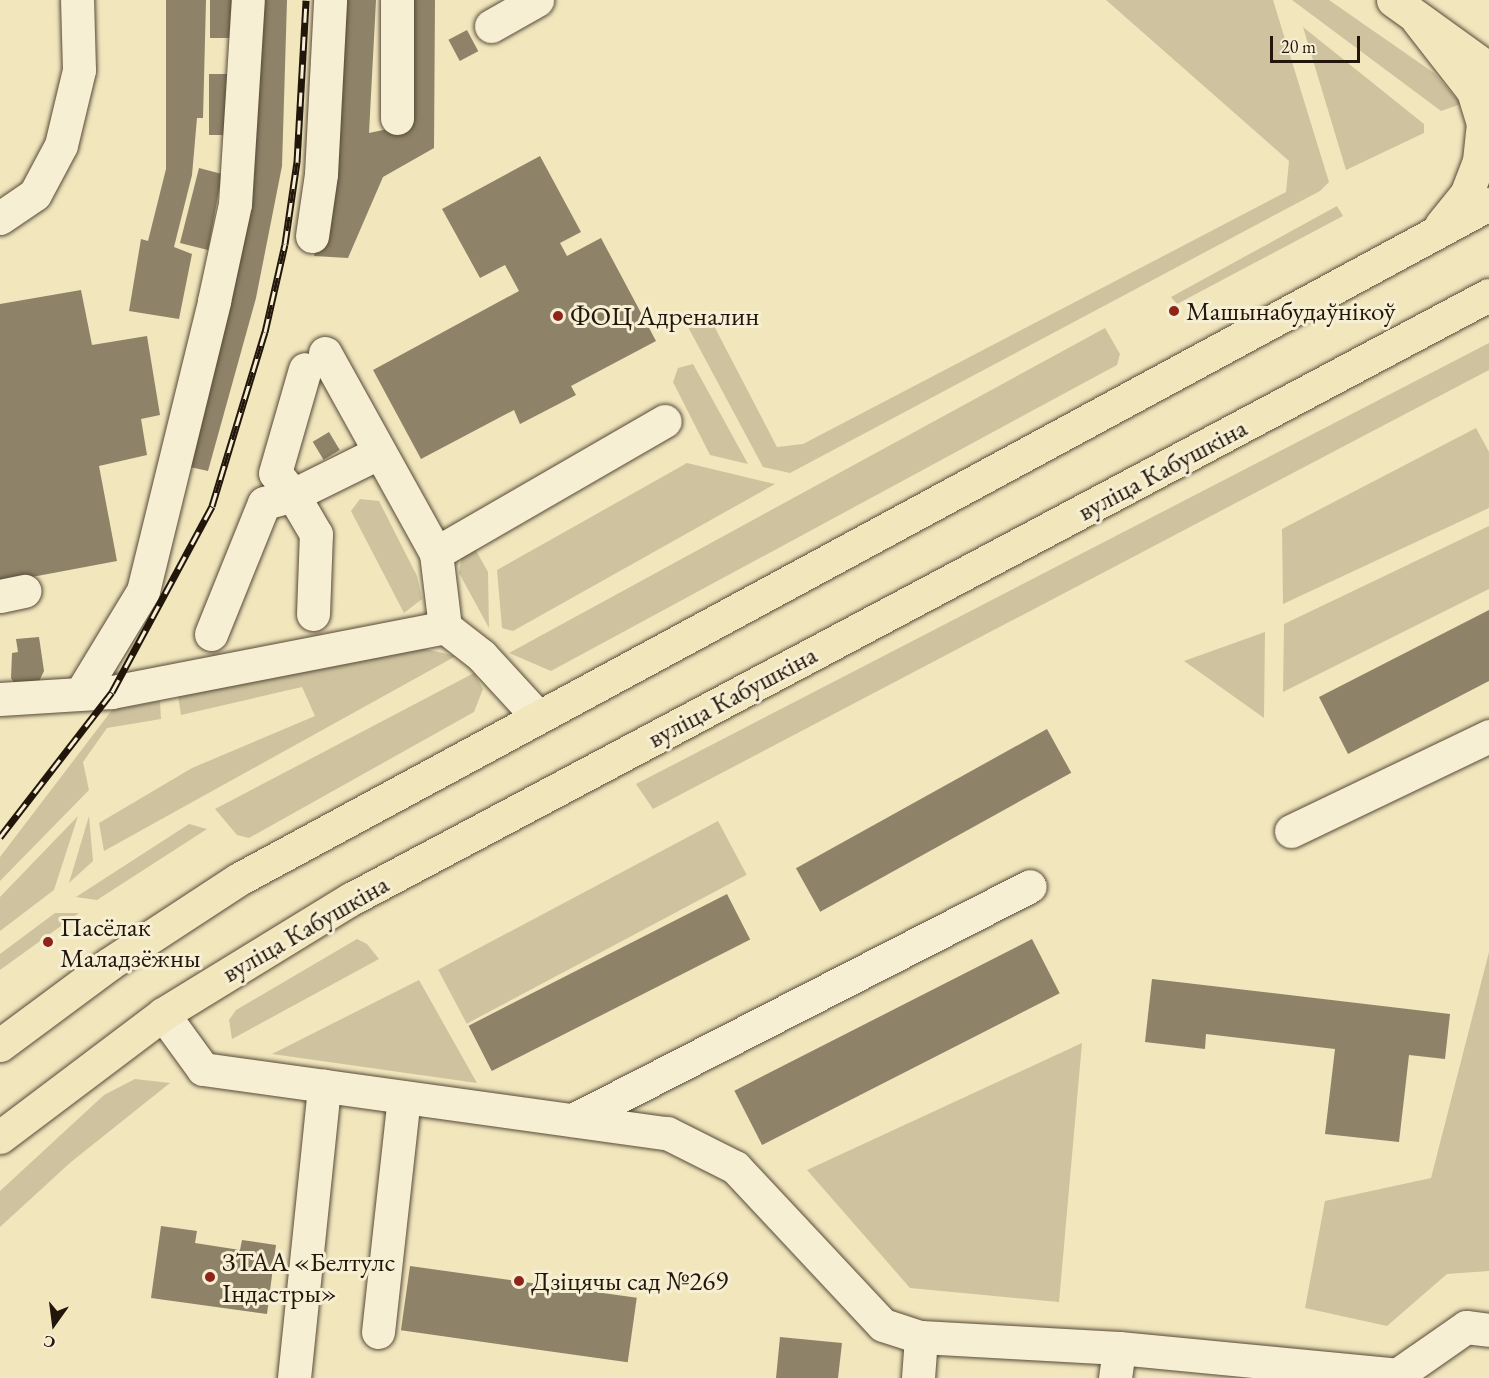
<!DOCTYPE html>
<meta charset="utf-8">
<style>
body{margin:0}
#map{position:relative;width:1489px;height:1378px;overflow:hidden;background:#f2e6bd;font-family:"EB Garamond",serif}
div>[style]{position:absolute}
.green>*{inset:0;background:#cfc39f;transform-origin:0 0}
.building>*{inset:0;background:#8e8268;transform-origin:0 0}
.roads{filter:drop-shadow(0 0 2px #564a38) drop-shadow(0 0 2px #564a38)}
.minor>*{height:33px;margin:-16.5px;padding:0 16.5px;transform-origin:16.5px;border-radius:16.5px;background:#f7efd4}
.major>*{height:33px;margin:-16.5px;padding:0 16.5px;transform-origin:16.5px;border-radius:16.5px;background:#f2e6bd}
.rail>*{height:7px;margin-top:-3.5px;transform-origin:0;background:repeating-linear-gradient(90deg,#f7efd4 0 14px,#22160b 0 28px);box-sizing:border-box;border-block:2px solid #22160b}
.dots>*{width:16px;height:16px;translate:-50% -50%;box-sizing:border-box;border:3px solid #f7efd4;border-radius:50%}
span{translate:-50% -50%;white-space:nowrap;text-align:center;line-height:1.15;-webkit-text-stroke:6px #f7efd4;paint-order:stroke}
.poi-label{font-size:27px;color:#22160b}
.left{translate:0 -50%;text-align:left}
.street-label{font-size:27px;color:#22160b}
.north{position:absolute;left:24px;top:1294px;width:60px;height:60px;-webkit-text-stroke:4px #f7efd4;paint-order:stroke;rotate:194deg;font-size:16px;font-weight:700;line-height:24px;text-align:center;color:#22160b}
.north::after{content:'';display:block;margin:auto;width:21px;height:27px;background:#22160b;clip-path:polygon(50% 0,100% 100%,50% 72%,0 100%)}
.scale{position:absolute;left:1270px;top:36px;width:90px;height:27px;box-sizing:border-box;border:3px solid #22160b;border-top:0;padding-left:8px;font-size:18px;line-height:21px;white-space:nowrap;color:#22160b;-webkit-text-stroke:4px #f7efd4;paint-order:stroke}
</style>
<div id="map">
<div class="green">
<div style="clip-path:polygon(1106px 0,1273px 0,1329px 182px,1320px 191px,790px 473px,763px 467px,688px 327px,712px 322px,777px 447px,803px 444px,1286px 192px,1289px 161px)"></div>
<div style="clip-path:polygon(1292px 0,1329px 0,1434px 73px,1461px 104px,1441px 111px)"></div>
<div style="clip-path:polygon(1303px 27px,1424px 124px,1424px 133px,1346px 170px)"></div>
<div style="clip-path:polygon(1337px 206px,1343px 216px,1177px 304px,1171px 297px)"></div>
<div style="clip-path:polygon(1105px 328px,1120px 354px,1117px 365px,551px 671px,509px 653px)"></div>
<div style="clip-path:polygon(1489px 343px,1489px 370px,653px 809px,636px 784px)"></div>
<div style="clip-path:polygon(693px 364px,748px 464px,710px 455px,673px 382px,678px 368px)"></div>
<div style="clip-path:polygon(1476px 428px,1489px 452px,1489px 508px,1283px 604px,1282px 529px)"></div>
<div style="clip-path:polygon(687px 463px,775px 484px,513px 631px,502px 628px,497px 570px)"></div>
<div style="clip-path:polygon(360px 499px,379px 501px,417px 576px,422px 599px,404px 613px,351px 511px)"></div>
<div style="clip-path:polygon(1489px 526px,1489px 589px,1283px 692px,1284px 624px)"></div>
<div style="clip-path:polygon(474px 547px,488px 572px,489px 628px,459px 573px,462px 553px)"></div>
<div style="clip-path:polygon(1265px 632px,1264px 718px,1184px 661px)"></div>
<div style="clip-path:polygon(421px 648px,456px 656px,104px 851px,99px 823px,192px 768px,315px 716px,302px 687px,181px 715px,178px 696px)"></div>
<div style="clip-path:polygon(474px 673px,483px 689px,474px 712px,249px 838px,237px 835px,215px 809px)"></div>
<div style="clip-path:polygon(160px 701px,161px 719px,107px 728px,83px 762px,89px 790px,0 881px,0 857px,112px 710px)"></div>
<div style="clip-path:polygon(78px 816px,54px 890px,0 931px,0 897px)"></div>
<div style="clip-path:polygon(89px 816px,93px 861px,69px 883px)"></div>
<div style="left:718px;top:821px;width:61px;height:317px;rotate:62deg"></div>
<div style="clip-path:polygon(189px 824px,207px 829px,97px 900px,76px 897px)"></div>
<div style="clip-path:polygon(55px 913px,79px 913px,0 970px,0 954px)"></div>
<div style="clip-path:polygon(357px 939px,367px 944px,379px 959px,232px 1039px,229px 1020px,236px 1010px)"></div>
<div style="clip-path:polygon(1489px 952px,1489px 1271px,1447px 1274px,1387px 1326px,1305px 1308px,1325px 1201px,1431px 1178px)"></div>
<div style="clip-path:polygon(419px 980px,477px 1083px,272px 1054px)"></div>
<div style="clip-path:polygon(1082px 1043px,1059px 1302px,910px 1288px,807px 1170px)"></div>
<div style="clip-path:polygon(135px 1079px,170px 1083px,71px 1162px,0 1227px,0 1191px,104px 1095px)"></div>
</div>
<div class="building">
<div style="clip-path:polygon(166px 0,206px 0,203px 118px,197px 118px,192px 175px,174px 247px,192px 254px,179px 319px,129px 311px,141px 239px,148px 241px,166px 169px)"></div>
<div style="left:210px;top:0;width:22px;height:38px"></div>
<div style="clip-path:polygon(253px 0,287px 0,282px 166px,256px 298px,208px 471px,181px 465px)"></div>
<div style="clip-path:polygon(340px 0,376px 0,369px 133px,407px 125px,409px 0,435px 0,434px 148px,383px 177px,348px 258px,314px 256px,330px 174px)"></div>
<div style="left:467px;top:30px;width:24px;height:21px;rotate:62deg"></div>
<div style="left:209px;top:74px;width:18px;height:61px"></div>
<div style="clip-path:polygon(540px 156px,581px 232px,560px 243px,567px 256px,601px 238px,656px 341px,571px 386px,576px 395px,520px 424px,514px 410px,421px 459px,373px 370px,519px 291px,505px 265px,480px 278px,442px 209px)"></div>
<div style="clip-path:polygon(199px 168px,222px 174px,208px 250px,180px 243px)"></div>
<div style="clip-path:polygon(81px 290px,92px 345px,147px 336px,160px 415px,141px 419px,147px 455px,99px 466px,117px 561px,0 583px,0 304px)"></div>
<div style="left:329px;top:432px;width:21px;height:19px;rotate:59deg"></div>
<div style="clip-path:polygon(1489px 610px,1489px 681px,1348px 754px,1319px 697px)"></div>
<div style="clip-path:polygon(39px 637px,44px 671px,34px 692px,17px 688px,11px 678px,12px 653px,18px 652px,16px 639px)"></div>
<div style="left:1047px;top:729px;width:50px;height:287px;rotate:61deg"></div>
<div style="left:727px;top:894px;width:51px;height:290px;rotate:63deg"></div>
<div style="left:1032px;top:939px;width:61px;height:334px;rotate:63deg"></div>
<div style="clip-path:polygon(1152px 979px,1450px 1014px,1445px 1059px,1409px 1055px,1399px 1142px,1325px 1134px,1335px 1049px,1206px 1034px,1205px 1049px,1145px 1042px)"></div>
<div style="clip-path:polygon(161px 1226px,197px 1231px,195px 1243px,240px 1250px,242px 1240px,276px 1245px,267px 1314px,151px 1298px)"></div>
<div style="left:410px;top:1266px;width:229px;height:65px;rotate:8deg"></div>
<div style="clip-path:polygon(780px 1337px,842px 1343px,838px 1378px,776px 1378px)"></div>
</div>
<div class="roads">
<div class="minor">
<div style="left:397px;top:0;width:118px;rotate:90deg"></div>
<div style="left:491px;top:26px;width:53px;rotate:-29.5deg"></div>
<div style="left:0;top:218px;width:42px;rotate:-34.4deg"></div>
<div style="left:35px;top:194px;width:55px;rotate:-62deg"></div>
<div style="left:61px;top:145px;width:77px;rotate:-76.5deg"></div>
<div style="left:79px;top:70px;width:70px;rotate:-91.6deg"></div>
<div style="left:312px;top:236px;width:63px;rotate:-81.7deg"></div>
<div style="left:321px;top:174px;width:174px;rotate:-87deg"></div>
<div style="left:325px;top:353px;width:229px;rotate:61deg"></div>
<div style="left:436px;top:553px;width:75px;rotate:83.1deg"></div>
<div style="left:445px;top:627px;width:46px;rotate:37.9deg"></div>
<div style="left:481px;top:655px;width:84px;rotate:47.4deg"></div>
<div style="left:436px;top:553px;width:264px;rotate:-30deg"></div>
<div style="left:0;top:596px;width:25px;rotate:-12deg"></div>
<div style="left:313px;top:614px;width:80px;rotate:-87.9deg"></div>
<div style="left:316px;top:534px;width:45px;rotate:-120.5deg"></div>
<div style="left:293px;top:495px;width:95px;rotate:-26.3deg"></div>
<div style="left:211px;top:634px;width:141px;rotate:-68deg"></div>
<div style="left:264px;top:503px;width:30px;rotate:-15deg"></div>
<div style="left:293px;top:495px;width:28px;rotate:-129deg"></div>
<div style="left:275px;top:473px;width:108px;rotate:-73.9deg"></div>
<div style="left:81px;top:693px;width:119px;rotate:-58.7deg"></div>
<div style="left:143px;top:591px;width:299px;rotate:-76.2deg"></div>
<div style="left:214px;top:301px;width:99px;rotate:-77.8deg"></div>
<div style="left:235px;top:204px;width:204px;rotate:-86.4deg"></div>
<div style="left:0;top:699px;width:112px;rotate:-3.6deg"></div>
<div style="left:112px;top:692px;width:339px;rotate:-11deg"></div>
<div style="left:1291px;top:831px;width:220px;rotate:-25.6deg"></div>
<div style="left:163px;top:1014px;width:68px;rotate:54deg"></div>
<div style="left:203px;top:1069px;width:468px;rotate:7.9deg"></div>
<div style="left:667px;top:1133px;width:76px;rotate:26.6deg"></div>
<div style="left:735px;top:1167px;width:216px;rotate:46.9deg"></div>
<div style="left:883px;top:1325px;width:40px;rotate:18deg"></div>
<div style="left:921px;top:1337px;width:198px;rotate:3.2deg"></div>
<div style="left:1119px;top:1348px;width:279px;rotate:5.5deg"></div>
<div style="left:1397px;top:1375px;width:84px;rotate:-34.8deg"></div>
<div style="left:1466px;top:1327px;width:23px;rotate:7deg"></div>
<div style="left:573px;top:1120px;width:513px;rotate:-27.11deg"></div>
<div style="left:378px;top:1332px;width:236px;rotate:-83.7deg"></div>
<div style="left:294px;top:1378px;width:294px;rotate:-84.1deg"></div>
<div style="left:918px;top:1378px;width:41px;rotate:-85.8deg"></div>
<div style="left:1115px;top:1378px;width:30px;rotate:-82deg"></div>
</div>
<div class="major">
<div style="left:1393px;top:0;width:118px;rotate:35.7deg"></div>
<div style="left:1417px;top:19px;width:91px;rotate:52.1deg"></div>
<div style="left:1473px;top:91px;width:34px;rotate:73deg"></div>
<div style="left:1483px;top:123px;width:38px;rotate:96deg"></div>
<div style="left:1479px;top:161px;width:34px;rotate:111deg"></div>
<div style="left:1467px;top:193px;width:41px;rotate:129.1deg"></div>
<div style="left:0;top:1045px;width:136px;rotate:-36.6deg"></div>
<div style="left:109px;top:964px;width:155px;rotate:-33.2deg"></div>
<div style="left:239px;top:879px;width:1421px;rotate:-28.37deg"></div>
<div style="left:0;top:1137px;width:204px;rotate:-37deg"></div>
<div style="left:163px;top:1014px;width:220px;rotate:-31.5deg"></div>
<div style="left:351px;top:899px;width:1288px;rotate:-27.96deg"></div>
</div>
</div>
<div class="rail">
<div style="left:0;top:837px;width:183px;rotate:-52.3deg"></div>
<div style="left:112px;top:692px;width:211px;rotate:-61.7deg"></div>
<div style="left:212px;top:506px;width:182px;rotate:-73.1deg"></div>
<div style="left:265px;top:332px;width:90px;rotate:-77.2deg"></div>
<div style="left:285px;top:244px;width:83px;rotate:-81.7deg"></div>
<div style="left:297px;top:162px;width:162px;rotate:-86.8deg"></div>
</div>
<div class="dots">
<div style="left:1174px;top:311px;background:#8f2418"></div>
<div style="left:558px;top:316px;background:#8f2418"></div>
<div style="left:48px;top:942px;background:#8f2418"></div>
<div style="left:210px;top:1277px;background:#8f2418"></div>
<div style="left:519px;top:1281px;background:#8f2418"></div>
</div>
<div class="poi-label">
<span class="left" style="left:1186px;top:311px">Машынабудаўнікоў</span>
<span class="left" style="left:570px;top:316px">ФОЦ Адреналин</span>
<span class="left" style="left:60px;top:942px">Пасёлак<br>Маладзёжны</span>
<span class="left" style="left:222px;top:1277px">ЗТАА «Белтулс<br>Iндастры»</span>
<span class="left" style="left:531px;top:1281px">Дзіцячы сад №269</span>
</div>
<div class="street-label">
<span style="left:1162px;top:469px;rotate:-28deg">вуліца Кабушкіна</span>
<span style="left:732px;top:696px;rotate:-28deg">вуліца Кабушкіна</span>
<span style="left:305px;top:928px;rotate:-30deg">вуліца Кабушкіна</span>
</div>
<div class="north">С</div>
<div class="scale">20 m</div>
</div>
